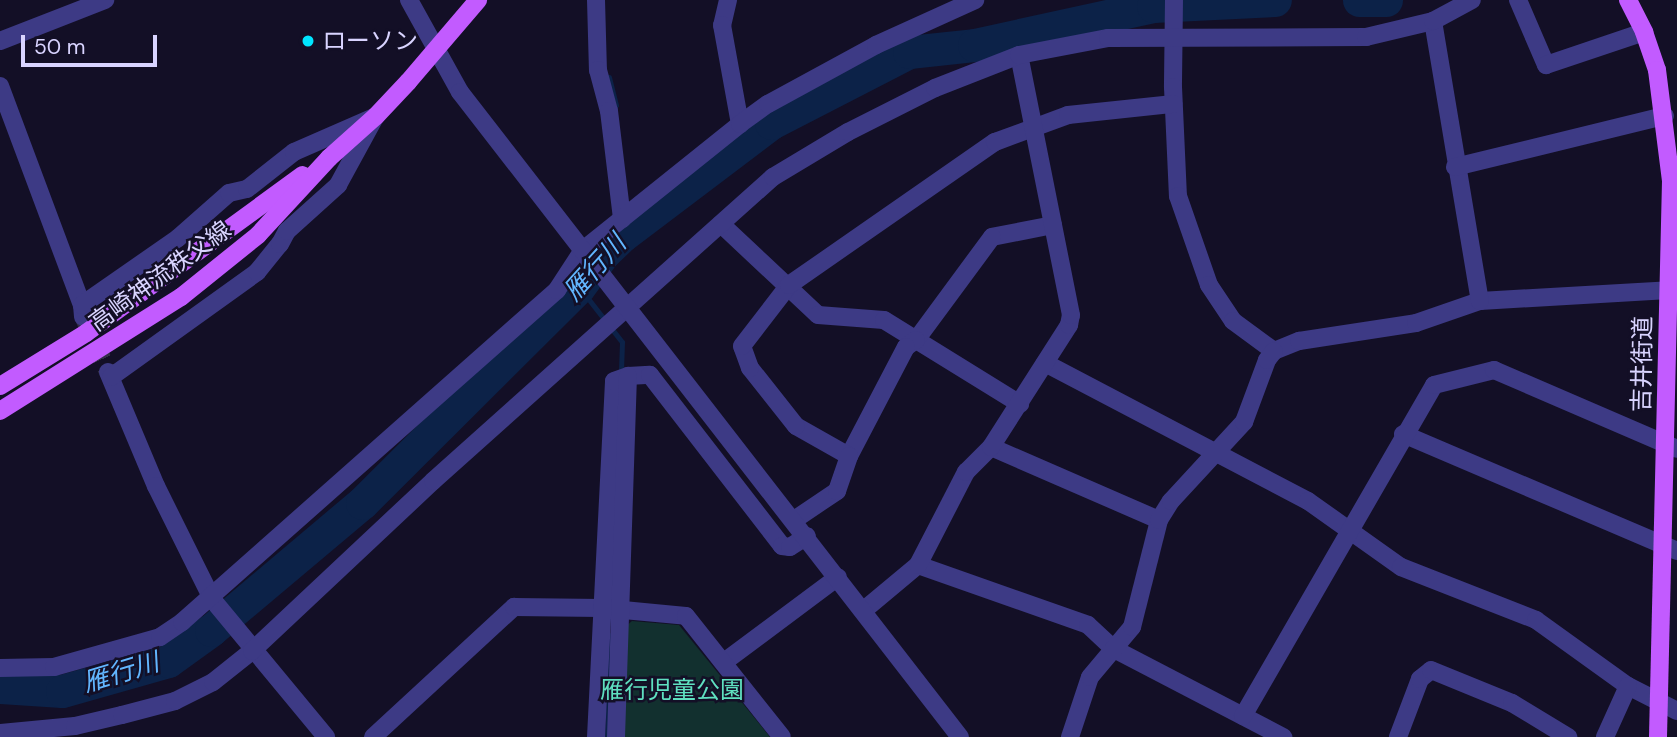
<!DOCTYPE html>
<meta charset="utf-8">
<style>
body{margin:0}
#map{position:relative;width:1677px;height:737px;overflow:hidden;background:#130f26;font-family:"DM Sans","Noto Sans JP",sans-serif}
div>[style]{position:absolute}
.green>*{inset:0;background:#12302f}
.stream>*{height:5px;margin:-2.5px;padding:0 2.5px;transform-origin:2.5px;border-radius:2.5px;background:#0c2248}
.river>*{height:33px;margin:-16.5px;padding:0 16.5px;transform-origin:16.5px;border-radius:16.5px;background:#0c2248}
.minor-tunnel>*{height:18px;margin-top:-9px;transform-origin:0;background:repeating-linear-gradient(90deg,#312d47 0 18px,transparent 0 27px)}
.minor>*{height:18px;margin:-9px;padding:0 9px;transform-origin:9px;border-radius:9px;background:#3d3a85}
.tertiary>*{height:18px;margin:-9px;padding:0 9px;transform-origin:9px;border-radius:9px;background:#3d3a85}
.primary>*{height:18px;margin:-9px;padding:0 9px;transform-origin:9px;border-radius:9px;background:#c25bff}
.dots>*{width:19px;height:19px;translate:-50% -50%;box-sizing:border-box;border:4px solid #130f26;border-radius:50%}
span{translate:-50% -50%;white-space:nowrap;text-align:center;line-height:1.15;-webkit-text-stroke:5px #130f26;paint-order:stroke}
.poi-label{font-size:24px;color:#d9d4ff}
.left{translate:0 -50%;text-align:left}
.street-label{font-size:24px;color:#d9d4ff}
.park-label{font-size:24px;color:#5fe0c0}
.water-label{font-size:26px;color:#62b6ff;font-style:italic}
.scale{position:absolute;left:21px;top:35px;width:136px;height:32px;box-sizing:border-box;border:4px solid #d9d4ff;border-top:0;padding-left:9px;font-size:21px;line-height:24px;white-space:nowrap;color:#d9d4ff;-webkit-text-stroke:5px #130f26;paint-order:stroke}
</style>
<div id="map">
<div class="green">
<div style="clip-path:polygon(632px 621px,679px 625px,770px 737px,622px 737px,625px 627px)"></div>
</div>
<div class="stream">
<div style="left:609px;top:77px;width:29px;rotate:76deg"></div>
<div style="left:579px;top:287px;width:70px;rotate:52deg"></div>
<div style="left:622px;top:342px;width:32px;rotate:92deg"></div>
<div style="left:607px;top:737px;width:102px;rotate:-87.8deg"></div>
</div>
<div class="river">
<div style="left:1359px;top:0;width:27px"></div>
<div style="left:0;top:687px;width:62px;rotate:3.7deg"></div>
<div style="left:62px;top:691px;width:110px;rotate:-15.8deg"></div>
<div style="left:168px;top:661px;width:53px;rotate:-35.8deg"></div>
<div style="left:211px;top:630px;width:197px;rotate:-40.1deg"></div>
<div style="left:362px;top:503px;width:306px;rotate:-44.9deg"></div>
<div style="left:579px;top:287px;width:39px;rotate:-54deg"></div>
<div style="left:602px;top:255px;width:29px;rotate:-44deg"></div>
<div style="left:623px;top:235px;width:186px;rotate:-37.1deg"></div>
<div style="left:771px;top:123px;width:155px;rotate:-27.2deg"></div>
<div style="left:909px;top:52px;width:65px;rotate:-6.1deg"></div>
<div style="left:974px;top:45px;width:183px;rotate:-12.3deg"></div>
<div style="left:1153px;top:6px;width:122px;rotate:-2.8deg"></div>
</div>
<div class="minor-tunnel">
<div style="left:84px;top:318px;width:59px;rotate:66deg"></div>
</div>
<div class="minor">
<div style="left:596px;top:0;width:70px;rotate:88.4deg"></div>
<div style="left:598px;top:70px;width:42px;rotate:75deg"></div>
<div style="left:609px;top:111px;width:109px;rotate:83.1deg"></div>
<div style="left:728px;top:0;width:26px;rotate:103deg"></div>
<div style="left:722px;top:25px;width:101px;rotate:79.7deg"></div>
<div style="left:1174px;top:0;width:87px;rotate:90.7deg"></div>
<div style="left:1173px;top:87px;width:109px;rotate:87.4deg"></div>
<div style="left:1178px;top:196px;width:94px;rotate:70.8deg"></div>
<div style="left:1209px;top:285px;width:43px;rotate:56.3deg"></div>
<div style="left:1233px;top:321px;width:51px;rotate:36.2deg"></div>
<div style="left:1274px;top:351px;width:27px;rotate:-22deg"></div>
<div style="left:1299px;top:341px;width:118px;rotate:-8.7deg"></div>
<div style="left:1416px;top:323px;width:68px;rotate:-19deg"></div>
<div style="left:1480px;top:301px;width:189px;rotate:-3.3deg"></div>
<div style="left:1518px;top:0;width:71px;rotate:66.7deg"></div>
<div style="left:1546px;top:65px;width:103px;rotate:-18.6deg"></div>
<div style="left:1433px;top:21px;width:284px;rotate:80.5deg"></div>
<div style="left:0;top:41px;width:113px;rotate:-21.3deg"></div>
<div style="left:0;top:86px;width:234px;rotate:69.5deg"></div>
<div style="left:82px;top:305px;width:12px;rotate:85deg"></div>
<div style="left:1455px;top:167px;width:216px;rotate:-13.7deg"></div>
<div style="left:721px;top:224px;width:133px;rotate:43.2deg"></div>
<div style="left:818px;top:315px;width:66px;rotate:4.3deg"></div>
<div style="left:884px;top:320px;width:160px;rotate:31.7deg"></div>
<div style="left:1053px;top:225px;width:62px;rotate:168.9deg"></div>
<div style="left:992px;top:237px;width:128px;rotate:126.4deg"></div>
<div style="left:916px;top:340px;width:12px;rotate:145deg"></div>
<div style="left:906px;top:347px;width:123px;rotate:117.6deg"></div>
<div style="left:849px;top:456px;width:61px;rotate:-150.5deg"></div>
<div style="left:796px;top:426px;width:74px;rotate:-128.4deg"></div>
<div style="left:750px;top:368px;width:23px;rotate:-110deg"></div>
<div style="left:742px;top:346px;width:77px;rotate:-52.4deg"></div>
<div style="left:789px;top:285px;width:251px;rotate:-34.8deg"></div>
<div style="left:995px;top:142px;width:78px;rotate:-20.3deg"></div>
<div style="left:1068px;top:115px;width:106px;rotate:-6deg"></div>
<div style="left:82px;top:305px;width:117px;rotate:-34.9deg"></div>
<div style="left:178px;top:238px;width:68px;rotate:-41.4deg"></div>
<div style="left:229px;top:193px;width:18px;rotate:-13deg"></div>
<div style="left:247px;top:189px;width:60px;rotate:-38.2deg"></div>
<div style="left:294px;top:152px;width:85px;rotate:-23.6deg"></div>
<div style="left:1045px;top:363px;width:297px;rotate:27.7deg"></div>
<div style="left:1308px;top:501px;width:114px;rotate:35.4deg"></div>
<div style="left:1401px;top:567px;width:145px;rotate:21.4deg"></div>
<div style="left:1536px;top:620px;width:113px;rotate:35.7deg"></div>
<div style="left:1628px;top:686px;width:55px;rotate:27deg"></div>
<div style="left:108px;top:372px;width:124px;rotate:67.2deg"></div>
<div style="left:156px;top:486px;width:126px;rotate:63.6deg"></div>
<div style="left:212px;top:599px;width:179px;rotate:50.4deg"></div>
<div style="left:111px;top:377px;width:180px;rotate:-35.7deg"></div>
<div style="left:257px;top:272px;width:36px;rotate:-51deg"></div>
<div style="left:280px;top:244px;width:15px;rotate:-62deg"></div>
<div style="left:287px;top:231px;width:69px;rotate:-42deg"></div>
<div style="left:338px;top:185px;width:75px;rotate:-61.4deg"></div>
<div style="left:1403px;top:434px;width:298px;rotate:23.1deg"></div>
<div style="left:991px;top:447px;width:183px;rotate:23.5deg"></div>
<div style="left:794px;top:520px;width:52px;rotate:-34deg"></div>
<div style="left:837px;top:491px;width:37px;rotate:-71deg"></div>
<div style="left:918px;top:565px;width:180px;rotate:19.4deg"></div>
<div style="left:1088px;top:625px;width:35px;rotate:43deg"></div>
<div style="left:1114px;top:649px;width:191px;rotate:27.5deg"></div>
<div style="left:864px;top:610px;width:70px;rotate:-39.8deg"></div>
<div style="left:918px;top:565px;width:105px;rotate:-62.7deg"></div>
<div style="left:966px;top:472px;width:35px;rotate:-45deg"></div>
<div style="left:991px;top:447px;width:145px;rotate:-57.4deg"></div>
<div style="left:1069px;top:325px;width:10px;rotate:-79deg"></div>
<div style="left:1071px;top:315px;width:265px;rotate:-101.3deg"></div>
<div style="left:724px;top:662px;width:142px;rotate:-36.7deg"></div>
<div style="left:0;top:668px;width:54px;rotate:-1.1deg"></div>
<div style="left:54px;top:667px;width:110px;rotate:-15.8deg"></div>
<div style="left:160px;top:637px;width:27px;rotate:-34deg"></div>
<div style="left:182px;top:622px;width:501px;rotate:-41.52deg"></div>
<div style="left:557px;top:290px;width:48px;rotate:-57deg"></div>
<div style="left:583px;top:250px;width:201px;rotate:-38.7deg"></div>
<div style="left:740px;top:124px;width:34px;rotate:-36deg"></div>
<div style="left:768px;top:104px;width:123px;rotate:-28.6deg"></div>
<div style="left:876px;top:45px;width:109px;rotate:-24.4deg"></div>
<div style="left:1243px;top:716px;width:382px;rotate:-60deg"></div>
<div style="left:1434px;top:385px;width:62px;rotate:-14deg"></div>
<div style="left:1494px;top:370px;width:199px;rotate:23.3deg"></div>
<div style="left:0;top:733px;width:75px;rotate:-5.3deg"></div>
<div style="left:75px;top:726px;width:48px;rotate:-13.2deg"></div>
<div style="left:122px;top:715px;width:55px;rotate:-14.8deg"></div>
<div style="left:175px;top:701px;width:42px;rotate:-26.6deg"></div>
<div style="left:213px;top:682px;width:50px;rotate:-38.5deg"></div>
<div style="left:252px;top:651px;width:248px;rotate:-43.2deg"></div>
<div style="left:433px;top:481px;width:456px;rotate:-41.8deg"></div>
<div style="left:773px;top:177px;width:87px;rotate:-31deg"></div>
<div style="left:848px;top:132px;width:97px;rotate:-26.8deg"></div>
<div style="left:935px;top:88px;width:90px;rotate:-21.4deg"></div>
<div style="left:1019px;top:55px;width:91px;rotate:-10.8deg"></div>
<div style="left:1108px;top:38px;width:258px;rotate:-0.2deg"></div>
<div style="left:1366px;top:37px;width:69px;rotate:-13.4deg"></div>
<div style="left:1433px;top:21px;width:44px;rotate:-28.3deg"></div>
<div style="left:373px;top:737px;width:192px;rotate:-42.7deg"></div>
<div style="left:514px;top:607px;width:88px;rotate:0.7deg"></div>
<div style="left:602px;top:608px;width:84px;rotate:5.4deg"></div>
<div style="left:686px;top:616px;width:154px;rotate:51.6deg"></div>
<div style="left:596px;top:737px;width:356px;rotate:-87.1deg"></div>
<div style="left:614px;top:381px;width:15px;rotate:-20deg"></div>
<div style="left:628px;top:376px;width:22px;rotate:-3deg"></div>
<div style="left:650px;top:375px;width:216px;rotate:52.3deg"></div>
<div style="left:782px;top:546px;width:8px;rotate:7deg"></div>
<div style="left:790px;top:547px;width:20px;rotate:-33deg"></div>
<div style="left:616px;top:737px;width:361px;rotate:-88.1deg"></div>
<div style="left:1070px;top:737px;width:63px;rotate:-71.6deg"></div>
<div style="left:1090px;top:677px;width:65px;rotate:-50deg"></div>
<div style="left:1132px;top:627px;width:110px;rotate:-75.8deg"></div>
<div style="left:1159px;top:520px;width:22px;rotate:-58deg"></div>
<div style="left:1171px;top:501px;width:108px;rotate:-47.3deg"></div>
<div style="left:1244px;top:422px;width:66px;rotate:-69.6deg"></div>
<div style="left:1267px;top:360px;width:11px;rotate:-52deg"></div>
<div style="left:1398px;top:737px;width:62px;rotate:-69.2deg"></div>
<div style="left:1420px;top:679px;width:14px;rotate:-39deg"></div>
<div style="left:1431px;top:670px;width:87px;rotate:22.2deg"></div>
<div style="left:1512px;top:703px;width:66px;rotate:31.3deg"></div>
<div style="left:1605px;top:737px;width:56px;rotate:-65.7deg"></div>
</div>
<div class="tertiary">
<div style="left:409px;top:0;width:105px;rotate:61deg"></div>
<div style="left:460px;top:92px;width:816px;rotate:52.22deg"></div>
</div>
<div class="primary">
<div style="left:1628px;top:0;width:36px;rotate:63deg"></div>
<div style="left:1644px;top:32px;width:40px;rotate:71.1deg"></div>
<div style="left:1657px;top:70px;width:112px;rotate:82.8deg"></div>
<div style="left:1671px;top:181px;width:556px;rotate:91.34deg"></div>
<div style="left:0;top:386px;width:101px;rotate:-31.6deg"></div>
<div style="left:86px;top:333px;width:268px;rotate:-36.1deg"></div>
<div style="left:0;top:411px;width:214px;rotate:-32.2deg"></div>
<div style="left:181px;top:297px;width:99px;rotate:-38.8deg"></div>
<div style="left:258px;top:235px;width:105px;rotate:-47.3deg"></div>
<div style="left:329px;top:158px;width:63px;rotate:-41.8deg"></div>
<div style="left:376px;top:116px;width:47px;rotate:-46.7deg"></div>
<div style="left:408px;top:82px;width:108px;rotate:-49.5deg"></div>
</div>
<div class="dots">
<div style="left:308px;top:41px;background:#00e5ff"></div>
</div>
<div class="poi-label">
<span class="left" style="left:322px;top:41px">ローソン</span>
</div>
<div class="street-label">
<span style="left:160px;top:276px;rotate:-36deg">高崎神流秩父線</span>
<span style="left:1642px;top:364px;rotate:-89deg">吉井街道</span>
</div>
<div class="park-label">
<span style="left:672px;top:690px">雁行児童公園</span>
</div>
<div class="water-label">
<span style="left:595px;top:268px;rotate:-48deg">雁行川</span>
<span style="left:121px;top:673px;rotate:-17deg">雁行川</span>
</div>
<div class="scale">50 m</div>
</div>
